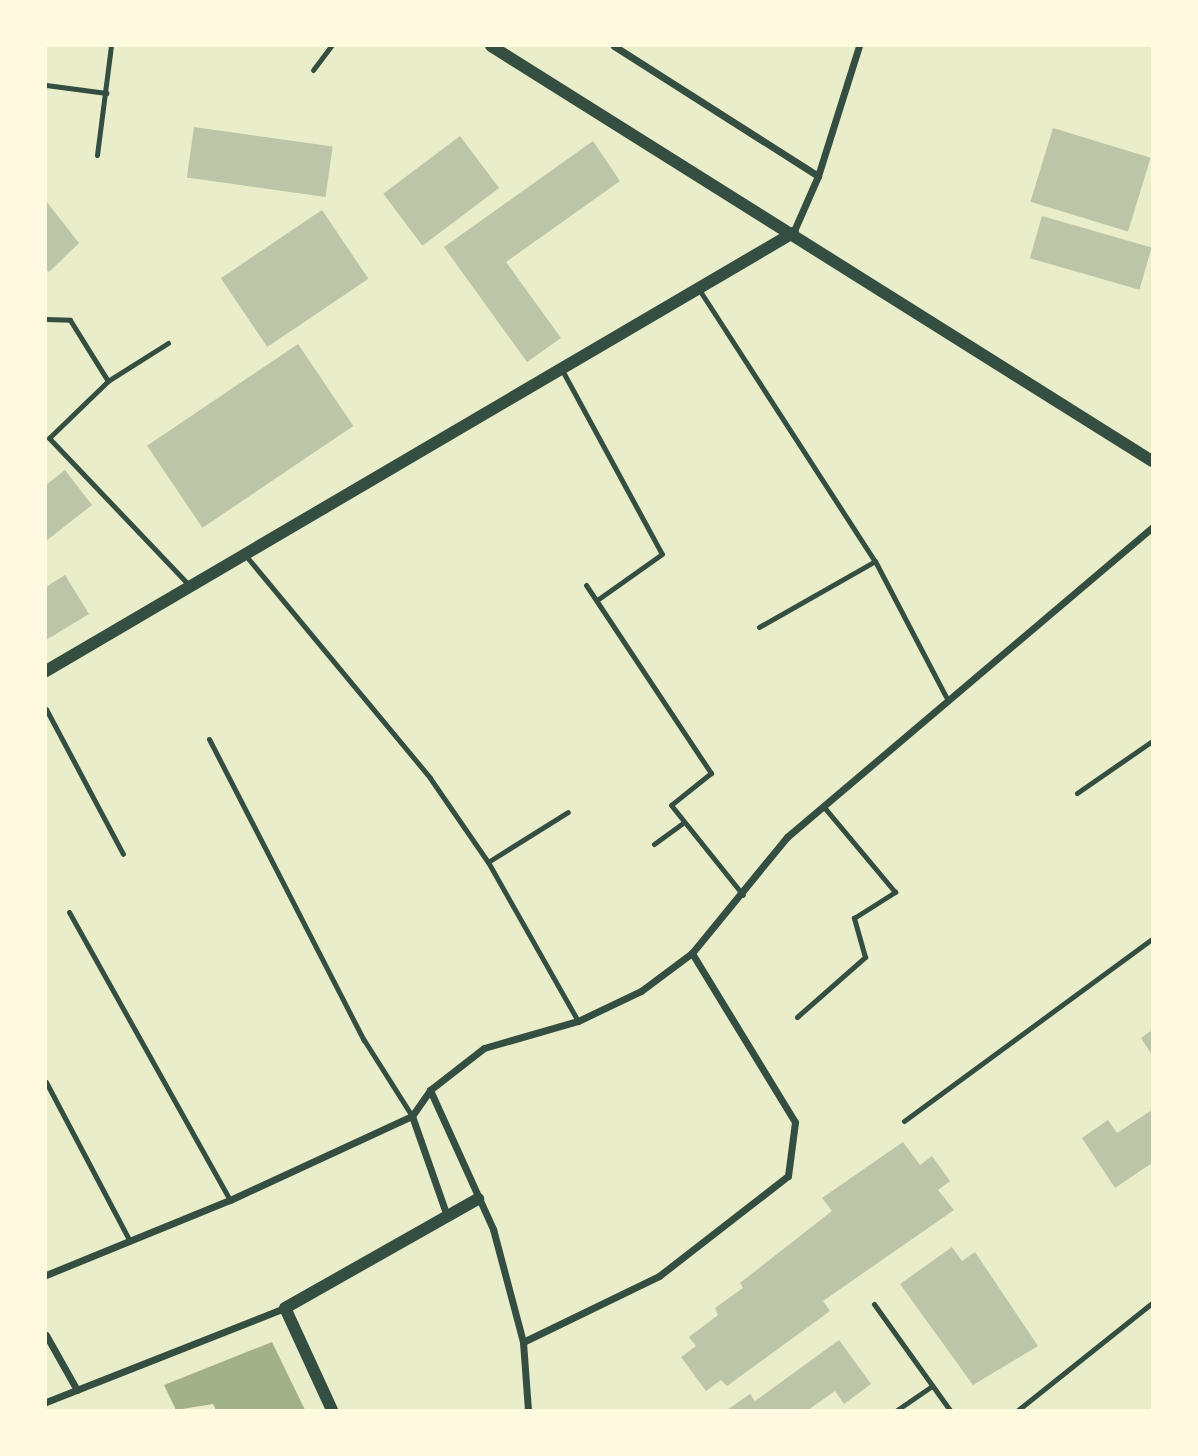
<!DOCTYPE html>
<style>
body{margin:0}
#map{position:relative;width:1198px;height:1456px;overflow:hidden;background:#e9edc9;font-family:Cabin,sans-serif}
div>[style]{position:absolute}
.water>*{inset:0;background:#a3b18a}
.building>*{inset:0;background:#bcc5a7;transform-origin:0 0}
.service>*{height:5px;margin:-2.5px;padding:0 2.5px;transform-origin:2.5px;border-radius:2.5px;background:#344e41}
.minor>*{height:7px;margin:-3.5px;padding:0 3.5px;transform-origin:3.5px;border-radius:3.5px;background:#344e41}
.tertiary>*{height:12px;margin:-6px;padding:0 6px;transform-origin:6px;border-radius:6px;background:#344e41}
span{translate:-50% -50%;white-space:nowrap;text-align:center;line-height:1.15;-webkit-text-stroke:7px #fefae0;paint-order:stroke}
.frame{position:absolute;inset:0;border:47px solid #fefae0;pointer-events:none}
</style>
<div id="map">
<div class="water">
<div style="clip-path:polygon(272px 1342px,305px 1410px,216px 1410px,213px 1404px,176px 1410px,164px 1385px)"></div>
</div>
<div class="building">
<div style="left:194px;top:127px;width:140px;height:51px;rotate:8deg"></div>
<div style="left:1053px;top:128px;width:102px;height:77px;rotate:17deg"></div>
<div style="left:460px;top:136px;width:65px;height:96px;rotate:53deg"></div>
<div style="clip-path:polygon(593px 141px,620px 181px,506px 262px,561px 338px,527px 362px,444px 247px)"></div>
<div style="clip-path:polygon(46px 201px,79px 243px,49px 272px,46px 270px)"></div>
<div style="left:322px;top:210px;width:83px;height:122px;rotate:56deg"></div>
<div style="left:1042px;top:216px;width:114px;height:44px;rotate:16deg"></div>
<div style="left:298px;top:344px;width:99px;height:182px;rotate:56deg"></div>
<div style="clip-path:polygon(65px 470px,92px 505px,46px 541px,46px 485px)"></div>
<div style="clip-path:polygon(65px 575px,89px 614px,46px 640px,46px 587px)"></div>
<div style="clip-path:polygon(1152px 1030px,1152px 1055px,1141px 1038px)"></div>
<div style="clip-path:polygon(1152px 1110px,1152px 1163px,1115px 1188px,1082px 1138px,1108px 1120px,1117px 1133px)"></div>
<div style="clip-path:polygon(903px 1142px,920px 1165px,932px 1156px,950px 1181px,938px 1190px,954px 1210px,823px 1301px,830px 1311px,727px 1386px,721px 1380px,706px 1391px,681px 1357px,696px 1346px,689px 1337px,718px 1315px,715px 1308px,743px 1288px,740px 1283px,832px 1211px,822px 1198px)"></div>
<div style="clip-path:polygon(952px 1247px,962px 1261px,975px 1252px,1038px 1346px,973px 1385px,900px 1284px)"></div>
<div style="clip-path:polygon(839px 1340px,871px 1384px,844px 1404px,835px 1391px,808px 1410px,727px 1410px,750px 1394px,755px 1401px)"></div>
</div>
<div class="service">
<div style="left:313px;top:70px;width:30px;rotate:-53deg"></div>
<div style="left:46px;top:85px;width:61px;rotate:7.6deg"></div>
<div style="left:97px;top:155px;width:110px;rotate:-82.7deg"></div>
<div style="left:700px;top:291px;width:322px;rotate:57.1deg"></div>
<div style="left:875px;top:561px;width:153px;rotate:62.4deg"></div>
<div style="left:46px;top:319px;width:24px;rotate:2deg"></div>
<div style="left:70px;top:320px;width:72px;rotate:58.1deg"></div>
<div style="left:168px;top:343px;width:71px;rotate:147.7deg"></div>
<div style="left:108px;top:381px;width:82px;rotate:136deg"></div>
<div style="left:49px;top:438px;width:203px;rotate:46.4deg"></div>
<div style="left:562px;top:370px;width:209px;rotate:61.5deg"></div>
<div style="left:662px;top:554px;width:80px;rotate:144.7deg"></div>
<div style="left:246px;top:556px;width:288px;rotate:50.3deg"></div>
<div style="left:430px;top:778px;width:102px;rotate:55.4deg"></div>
<div style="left:488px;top:862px;width:183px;rotate:60.5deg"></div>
<div style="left:586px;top:585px;width:226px;rotate:56.4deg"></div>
<div style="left:711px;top:773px;width:51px;rotate:141.3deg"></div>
<div style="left:671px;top:805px;width:115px;rotate:51.3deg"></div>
<div style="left:759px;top:627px;width:133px;rotate:-29.6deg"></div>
<div style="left:46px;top:709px;width:164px;rotate:62deg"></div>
<div style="left:209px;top:739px;width:339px;rotate:62.8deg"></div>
<div style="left:364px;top:1040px;width:90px;rotate:57.7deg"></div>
<div style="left:1077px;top:793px;width:91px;rotate:-34.7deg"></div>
<div style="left:654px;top:844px;width:34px;rotate:-36deg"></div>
<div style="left:488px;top:862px;width:94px;rotate:-32deg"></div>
<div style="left:69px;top:912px;width:330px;rotate:60.8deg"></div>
<div style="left:797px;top:1017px;width:91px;rotate:-41.4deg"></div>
<div style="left:865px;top:957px;width:41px;rotate:-105.8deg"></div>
<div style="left:854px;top:918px;width:49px;rotate:-32.4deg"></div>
<div style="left:895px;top:892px;width:112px;rotate:-129.9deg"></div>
<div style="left:46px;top:1082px;width:180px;rotate:62.2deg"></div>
<div style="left:904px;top:1121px;width:308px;rotate:-36.3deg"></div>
<div style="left:874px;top:1304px;width:130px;rotate:54.4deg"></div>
<div style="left:897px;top:1410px;width:42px;rotate:-34.4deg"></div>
<div style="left:1018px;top:1410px;width:171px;rotate:-38.6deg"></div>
</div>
<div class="minor">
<div style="left:614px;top:46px;width:242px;rotate:32.5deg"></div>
<div style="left:793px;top:233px;width:62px;rotate:-66.3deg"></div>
<div style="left:818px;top:176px;width:136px;rotate:-72.5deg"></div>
<div style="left:430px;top:1090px;width:153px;rotate:65.6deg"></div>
<div style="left:493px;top:1229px;width:117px;rotate:75.1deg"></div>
<div style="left:523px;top:1342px;width:68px;rotate:85.8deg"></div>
<div style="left:412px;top:1116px;width:106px;rotate:70.7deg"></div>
<div style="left:46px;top:1275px;width:199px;rotate:-22.2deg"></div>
<div style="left:230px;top:1200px;width:200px;rotate:-24.8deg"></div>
<div style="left:412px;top:1116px;width:32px;rotate:-55deg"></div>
<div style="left:430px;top:1090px;width:68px;rotate:-37.9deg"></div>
<div style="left:484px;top:1048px;width:98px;rotate:-16deg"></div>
<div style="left:578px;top:1021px;width:70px;rotate:-25.5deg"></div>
<div style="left:641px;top:991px;width:64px;rotate:-36.7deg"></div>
<div style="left:692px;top:953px;width:150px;rotate:-50.7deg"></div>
<div style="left:787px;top:837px;width:478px;rotate:-40.3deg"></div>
<div style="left:46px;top:1335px;width:63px;rotate:60.6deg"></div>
<div style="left:523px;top:1342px;width:151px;rotate:-25.9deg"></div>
<div style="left:659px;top:1276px;width:163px;rotate:-37.8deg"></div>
<div style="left:788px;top:1176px;width:54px;rotate:-82.6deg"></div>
<div style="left:795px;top:1122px;width:198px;rotate:-121.4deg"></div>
<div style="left:46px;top:1402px;width:257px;rotate:-21.5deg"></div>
</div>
<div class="tertiary">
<div style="left:491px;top:46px;width:780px;rotate:32.12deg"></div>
<div style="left:46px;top:671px;width:866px;rotate:-30.39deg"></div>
<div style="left:332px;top:1410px;width:112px;rotate:-114.7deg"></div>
<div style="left:285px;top:1308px;width:222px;rotate:-29.5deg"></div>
</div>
<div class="frame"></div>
</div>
